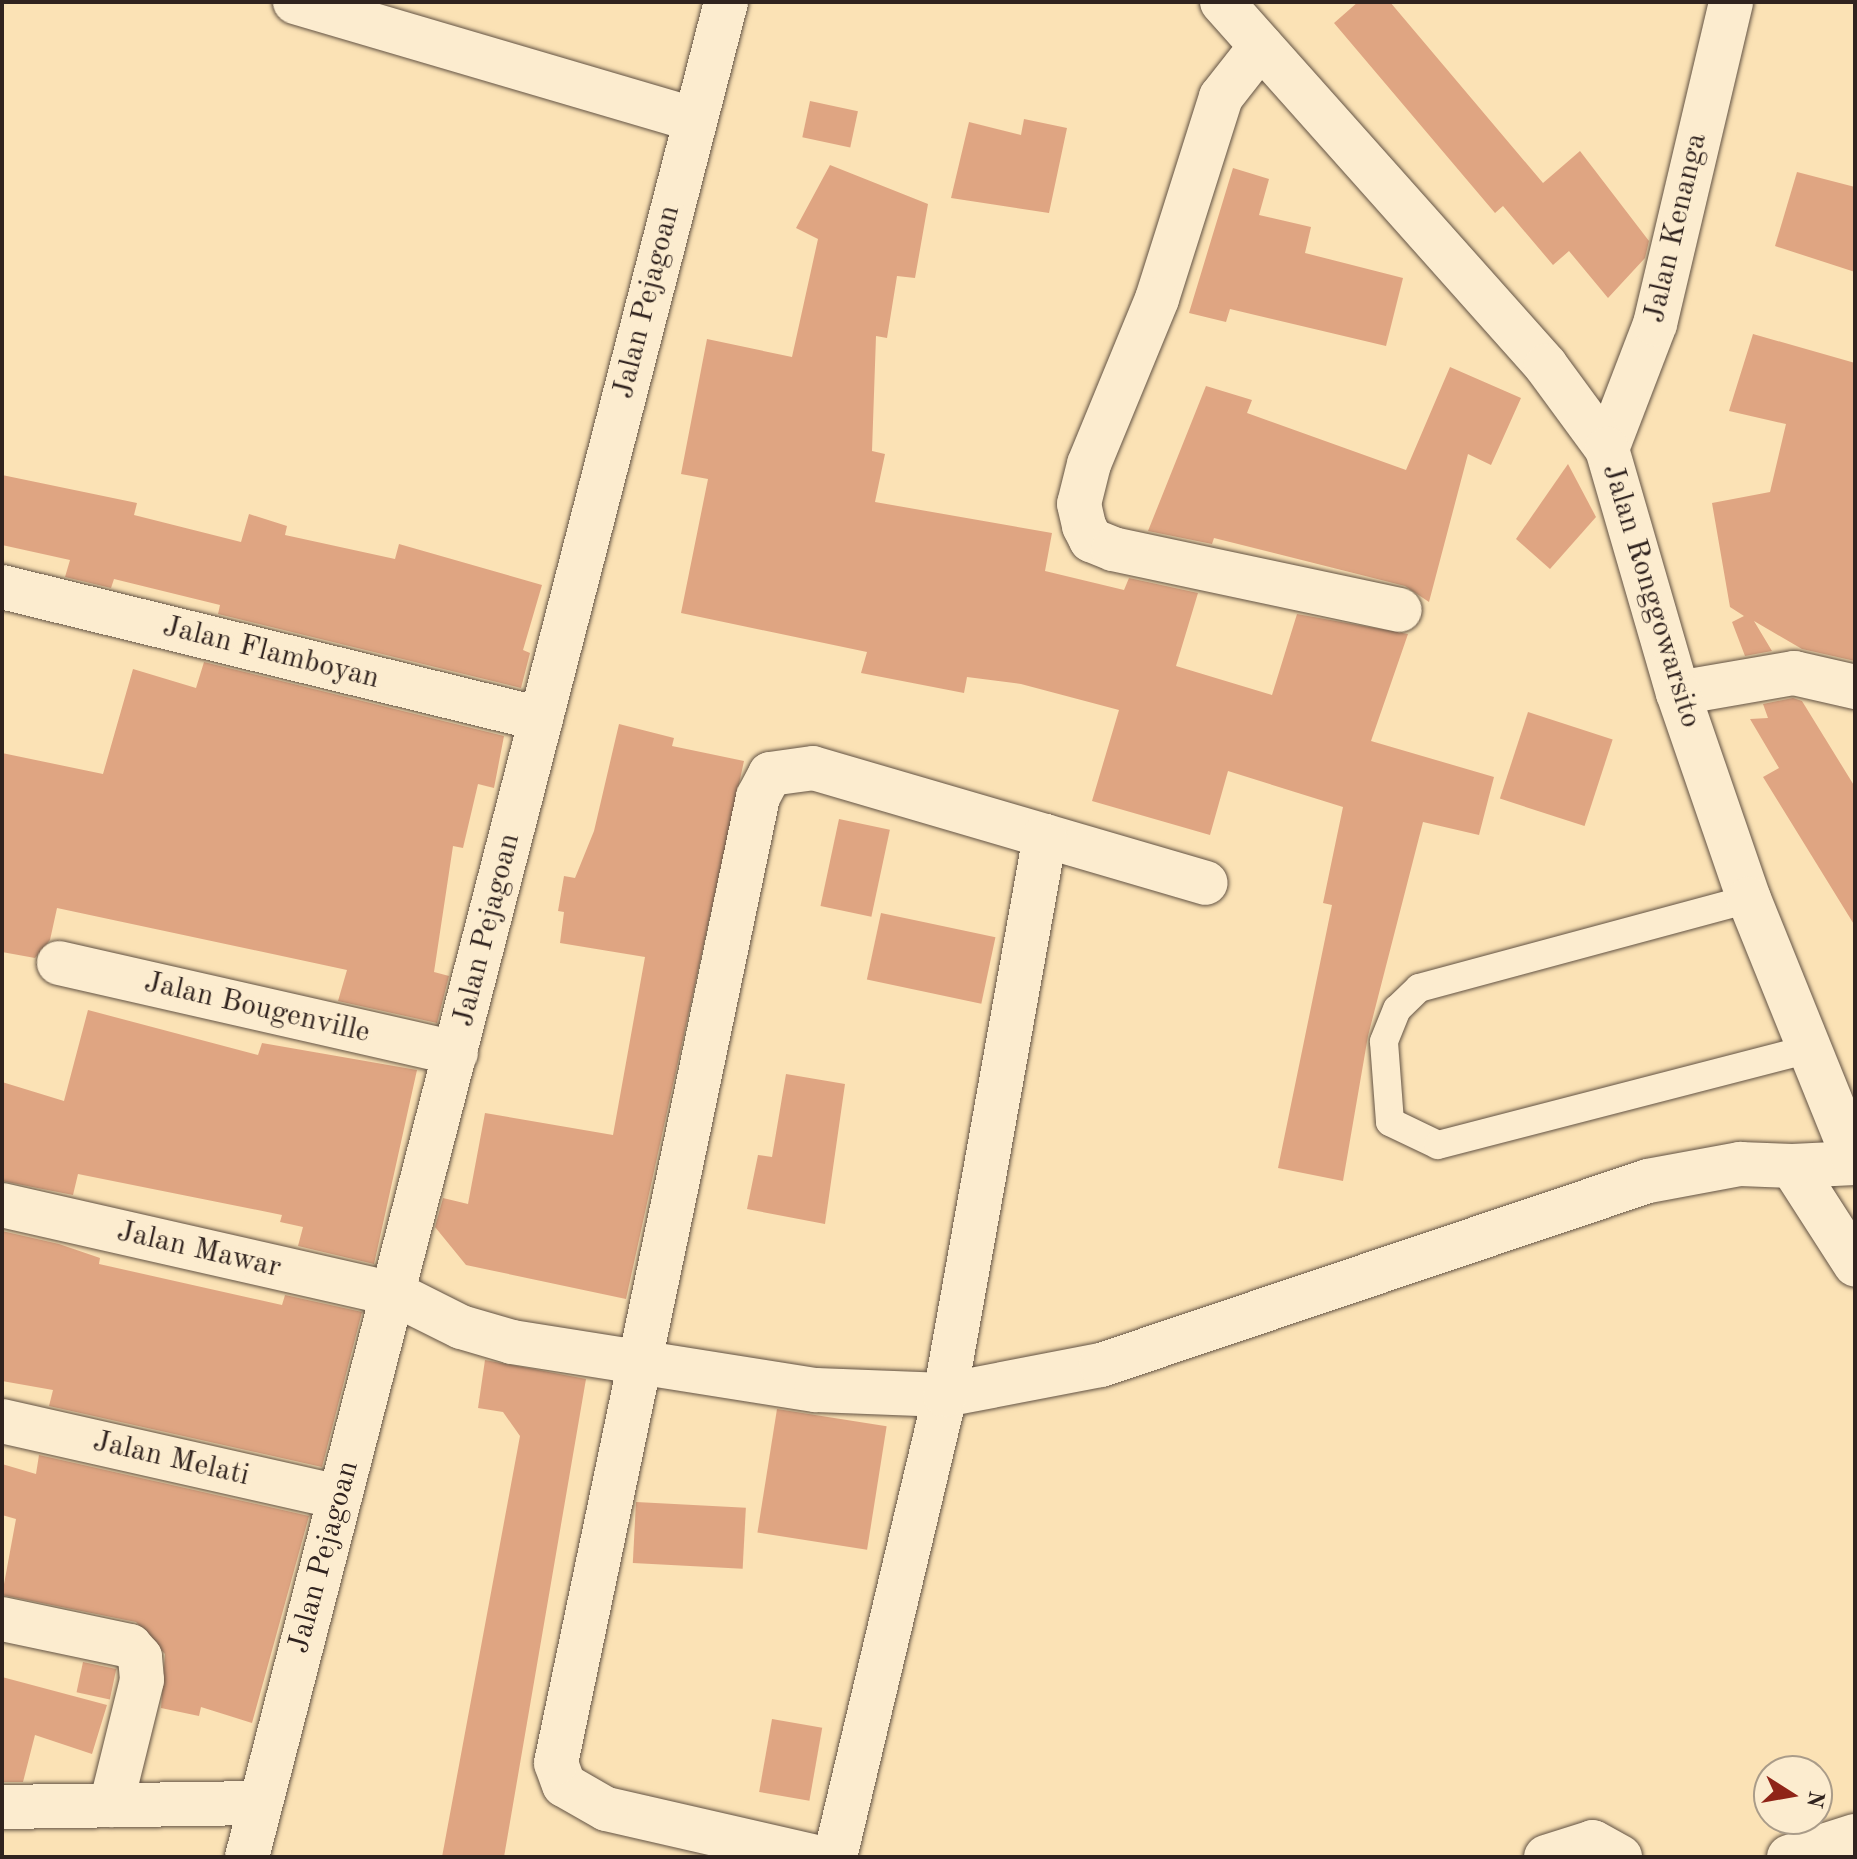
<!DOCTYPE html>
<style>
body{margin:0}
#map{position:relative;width:1857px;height:1859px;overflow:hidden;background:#fbe2b5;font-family:"Old Standard TT",serif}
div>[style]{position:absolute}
.building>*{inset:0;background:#dfa582;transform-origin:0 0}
.roads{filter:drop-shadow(0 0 2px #635344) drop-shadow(0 0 2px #635344)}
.service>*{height:28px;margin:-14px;padding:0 14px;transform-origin:14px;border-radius:14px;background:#fceccf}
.minor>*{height:44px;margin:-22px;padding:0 22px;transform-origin:22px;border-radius:22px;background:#fceccf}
.secondary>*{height:44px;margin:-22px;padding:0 22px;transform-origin:22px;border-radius:22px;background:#fceccf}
span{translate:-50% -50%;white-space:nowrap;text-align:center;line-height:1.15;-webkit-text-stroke:8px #fceccf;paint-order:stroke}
.street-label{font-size:30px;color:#30231f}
.frame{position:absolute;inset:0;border:4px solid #30231f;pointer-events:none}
.north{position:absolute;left:1753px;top:1755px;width:80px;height:80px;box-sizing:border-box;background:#fceccf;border:2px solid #aa9c89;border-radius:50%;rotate:101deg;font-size:22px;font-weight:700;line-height:32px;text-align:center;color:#30231f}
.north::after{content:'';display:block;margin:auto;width:28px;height:36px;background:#8f2418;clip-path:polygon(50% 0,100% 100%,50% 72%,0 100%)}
</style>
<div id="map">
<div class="building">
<div style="clip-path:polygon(1358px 2px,1390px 2px,1543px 183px,1580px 151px,1649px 241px,1645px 258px,1608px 298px,1569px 251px,1553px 265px,1503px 206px,1495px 213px,1334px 23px)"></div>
<div style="left:810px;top:101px;width:49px;height:37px;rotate:12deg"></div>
<div style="clip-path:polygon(1024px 119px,1067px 128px,1049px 213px,951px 198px,969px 122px,1021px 135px)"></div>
<div style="clip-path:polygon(830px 165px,928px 204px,915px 278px,897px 276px,887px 338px,876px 336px,872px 451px,885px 454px,875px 502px,1052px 533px,1045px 571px,1124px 590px,1129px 578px,1198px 593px,1176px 666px,1272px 695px,1297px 614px,1408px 634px,1371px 741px,1494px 777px,1479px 835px,1423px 822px,1368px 1036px,1343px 1181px,1278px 1168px,1332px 905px,1323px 903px,1343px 807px,1228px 771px,1210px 835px,1092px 801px,1119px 710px,1021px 684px,967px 677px,964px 693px,861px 673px,867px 652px,681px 613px,708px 479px,681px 474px,707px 339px,792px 357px,818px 239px,796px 228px)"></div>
<div style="clip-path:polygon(1233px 168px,1269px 179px,1259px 215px,1311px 227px,1305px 253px,1403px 278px,1386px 346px,1230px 309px,1226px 322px,1189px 313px)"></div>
<div style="clip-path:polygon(1797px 172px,1855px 187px,1855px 272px,1775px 246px)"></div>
<div style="clip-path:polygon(1753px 334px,1855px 363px,1855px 661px,1802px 649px,1754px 621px,1772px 651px,1745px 656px,1732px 622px,1744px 616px,1730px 607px,1712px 503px,1770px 492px,1786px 424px,1729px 411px)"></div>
<div style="clip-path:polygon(1450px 367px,1521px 398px,1491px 465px,1468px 454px,1429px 602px,1405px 586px,1214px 538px,1212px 544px,1148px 531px,1206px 386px,1252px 400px,1247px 413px,1406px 470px)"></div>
<div style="clip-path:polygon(1568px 464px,1596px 517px,1550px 569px,1516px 539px)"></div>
<div style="clip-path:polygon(2px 475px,137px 503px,134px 515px,241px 542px,249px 514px,287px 526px,285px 535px,395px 559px,399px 544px,542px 585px,523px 650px,530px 653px,521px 688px,218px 614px,220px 605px,114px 579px,111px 588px,65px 577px,70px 560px,2px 545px)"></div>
<div style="clip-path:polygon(204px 662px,504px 736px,494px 788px,478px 784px,463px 848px,453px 846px,434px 972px,449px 976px,437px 1023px,338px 1001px,347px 970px,57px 908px,50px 940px,35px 958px,2px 952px,2px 753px,103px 774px,133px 669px,196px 688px)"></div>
<div style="clip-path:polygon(1793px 698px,1802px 701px,1855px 787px,1855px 926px,1763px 777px,1779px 768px,1750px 719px,1768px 718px,1763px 704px)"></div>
<div style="left:1528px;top:712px;width:89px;height:91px;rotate:18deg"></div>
<div style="clip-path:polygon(619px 724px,674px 738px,672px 746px,744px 761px,626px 1299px,466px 1265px,435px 1227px,443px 1198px,468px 1204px,485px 1113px,613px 1135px,645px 957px,560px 943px,564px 912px,558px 911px,564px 876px,575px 878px,594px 831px)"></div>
<div style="left:839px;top:819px;width:52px;height:89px;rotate:12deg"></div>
<div style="left:881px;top:913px;width:117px;height:68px;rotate:12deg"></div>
<div style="clip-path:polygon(88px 1010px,258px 1055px,262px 1043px,417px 1070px,374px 1264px,298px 1246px,303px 1227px,280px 1222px,282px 1215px,78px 1174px,73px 1195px,2px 1181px,2px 1082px,64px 1101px)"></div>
<div style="clip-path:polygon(786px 1074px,845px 1084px,825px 1224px,747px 1209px,758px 1155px,772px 1157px)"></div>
<div style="clip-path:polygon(2px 1231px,59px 1244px,100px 1258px,99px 1264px,282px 1305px,285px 1295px,362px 1312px,322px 1467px,49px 1406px,53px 1390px,2px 1381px)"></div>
<div style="clip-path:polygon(485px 1360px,586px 1379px,504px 1857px,442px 1857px,520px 1436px,503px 1412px,478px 1408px)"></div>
<div style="left:777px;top:1409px;width:111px;height:125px;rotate:9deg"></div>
<div style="clip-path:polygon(39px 1455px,309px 1516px,252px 1723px,201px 1707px,199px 1716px,161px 1708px,165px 1654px,136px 1622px,2px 1595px,16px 1519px,2px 1515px,2px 1464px,36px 1474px)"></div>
<div style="left:636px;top:1502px;width:110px;height:61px;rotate:3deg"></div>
<div style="left:83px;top:1662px;width:34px;height:31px;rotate:12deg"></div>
<div style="clip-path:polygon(2px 1677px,107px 1705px,92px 1754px,35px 1735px,23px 1782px,2px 1782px)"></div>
<div style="left:772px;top:1719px;width:51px;height:74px;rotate:10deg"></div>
</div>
<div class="roads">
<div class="service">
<div style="left:1749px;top:899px;width:342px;rotate:164.9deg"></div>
<div style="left:1419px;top:988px;width:30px;rotate:136deg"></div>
<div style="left:1397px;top:1009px;width:35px;rotate:112deg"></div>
<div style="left:1384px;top:1042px;width:80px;rotate:85.7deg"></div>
<div style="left:1390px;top:1122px;width:53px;rotate:25.6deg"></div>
<div style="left:1438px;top:1145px;width:384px;rotate:-14.5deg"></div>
</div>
<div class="minor">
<div style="left:295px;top:2px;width:415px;rotate:16.4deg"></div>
<div style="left:1261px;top:46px;width:65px;rotate:128.1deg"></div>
<div style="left:1221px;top:97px;width:212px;rotate:107.6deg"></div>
<div style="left:1157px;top:299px;width:178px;rotate:112.4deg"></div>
<div style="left:1089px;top:464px;width:41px;rotate:104deg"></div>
<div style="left:1079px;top:504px;width:23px;rotate:77deg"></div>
<div style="left:1084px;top:526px;width:16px;rotate:63deg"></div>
<div style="left:1091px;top:540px;width:24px;rotate:22deg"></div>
<div style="left:1113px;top:549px;width:293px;rotate:12deg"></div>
<div style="left:1607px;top:449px;width:134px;rotate:-69deg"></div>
<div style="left:1655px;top:324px;width:331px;rotate:-76.7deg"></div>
<div style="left:2px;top:587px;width:555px;rotate:13.76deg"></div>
<div style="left:1678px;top:693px;width:118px;rotate:-9.8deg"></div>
<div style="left:1794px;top:673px;width:63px;rotate:12.9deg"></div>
<div style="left:59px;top:963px;width:407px;rotate:12.8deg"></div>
<div style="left:1855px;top:1163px;width:63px;rotate:177.3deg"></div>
<div style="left:1792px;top:1166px;width:117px;rotate:57.3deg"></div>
<div style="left:2px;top:1205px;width:403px;rotate:12.8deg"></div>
<div style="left:395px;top:1294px;width:74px;rotate:26.6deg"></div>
<div style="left:461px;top:1327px;width:53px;rotate:16.4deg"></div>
<div style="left:512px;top:1342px;width:308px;rotate:9deg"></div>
<div style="left:816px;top:1390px;width:129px;rotate:2.2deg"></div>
<div style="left:945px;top:1395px;width:159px;rotate:-10.9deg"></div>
<div style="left:1101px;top:1365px;width:577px;rotate:-18.59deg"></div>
<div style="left:1648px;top:1181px;width:94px;rotate:-10.5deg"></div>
<div style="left:1740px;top:1164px;width:52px;rotate:2.2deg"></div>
<div style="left:2px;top:1421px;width:345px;rotate:12.7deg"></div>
<div style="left:2px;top:1619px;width:131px;rotate:11.9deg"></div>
<div style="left:130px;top:1646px;width:15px;rotate:48deg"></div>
<div style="left:140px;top:1657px;width:23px;rotate:85deg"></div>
<div style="left:142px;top:1680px;width:129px;rotate:103.9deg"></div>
<div style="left:2px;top:1807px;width:257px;rotate:-0.9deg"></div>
<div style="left:247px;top:1857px;width:1916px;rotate:-75.52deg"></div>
<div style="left:816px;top:1857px;width:215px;rotate:-167.1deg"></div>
<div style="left:606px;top:1809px;width:48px;rotate:-150.3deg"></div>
<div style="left:564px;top:1785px;width:23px;rotate:-110deg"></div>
<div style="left:556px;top:1763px;width:987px;rotate:-78.19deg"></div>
<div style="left:758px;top:797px;width:26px;rotate:-62deg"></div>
<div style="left:770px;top:774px;width:43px;rotate:-7.9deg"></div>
<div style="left:813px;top:768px;width:409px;rotate:16.3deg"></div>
<div style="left:835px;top:1857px;width:475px;rotate:-76.6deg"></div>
<div style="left:945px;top:1395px;width:568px;rotate:-79.86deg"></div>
<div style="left:1546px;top:1857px;width:49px;rotate:-17.7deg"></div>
<div style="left:1593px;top:1842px;width:31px;rotate:29deg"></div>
<div style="left:1789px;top:1857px;width:69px;rotate:-17.7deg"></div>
</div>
<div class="secondary">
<div style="left:1222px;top:2px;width:487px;rotate:48.3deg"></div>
<div style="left:1546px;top:366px;width:103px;rotate:53.7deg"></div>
<div style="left:1607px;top:449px;width:254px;rotate:73.8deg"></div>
<div style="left:1678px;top:693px;width:218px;rotate:71deg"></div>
<div style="left:1749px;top:899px;width:283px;rotate:68deg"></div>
</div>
</div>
<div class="street-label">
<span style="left:1676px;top:228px;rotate:-77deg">Jalan Kenanga</span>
<span style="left:647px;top:302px;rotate:-76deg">Jalan Pejagoan</span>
<span style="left:1651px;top:596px;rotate:73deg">Jalan Ronggowarsito</span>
<span style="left:271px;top:653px;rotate:14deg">Jalan Flamboyan</span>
<span style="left:487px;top:930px;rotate:-76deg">Jalan Pejagoan</span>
<span style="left:257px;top:1008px;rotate:13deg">Jalan Bougenville</span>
<span style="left:199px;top:1250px;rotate:13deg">Jalan Mawar</span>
<span style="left:171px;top:1459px;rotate:13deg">Jalan Melati</span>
<span style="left:324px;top:1557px;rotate:-75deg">Jalan Pejagoan</span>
</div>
<div class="frame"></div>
<div class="north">N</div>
</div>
